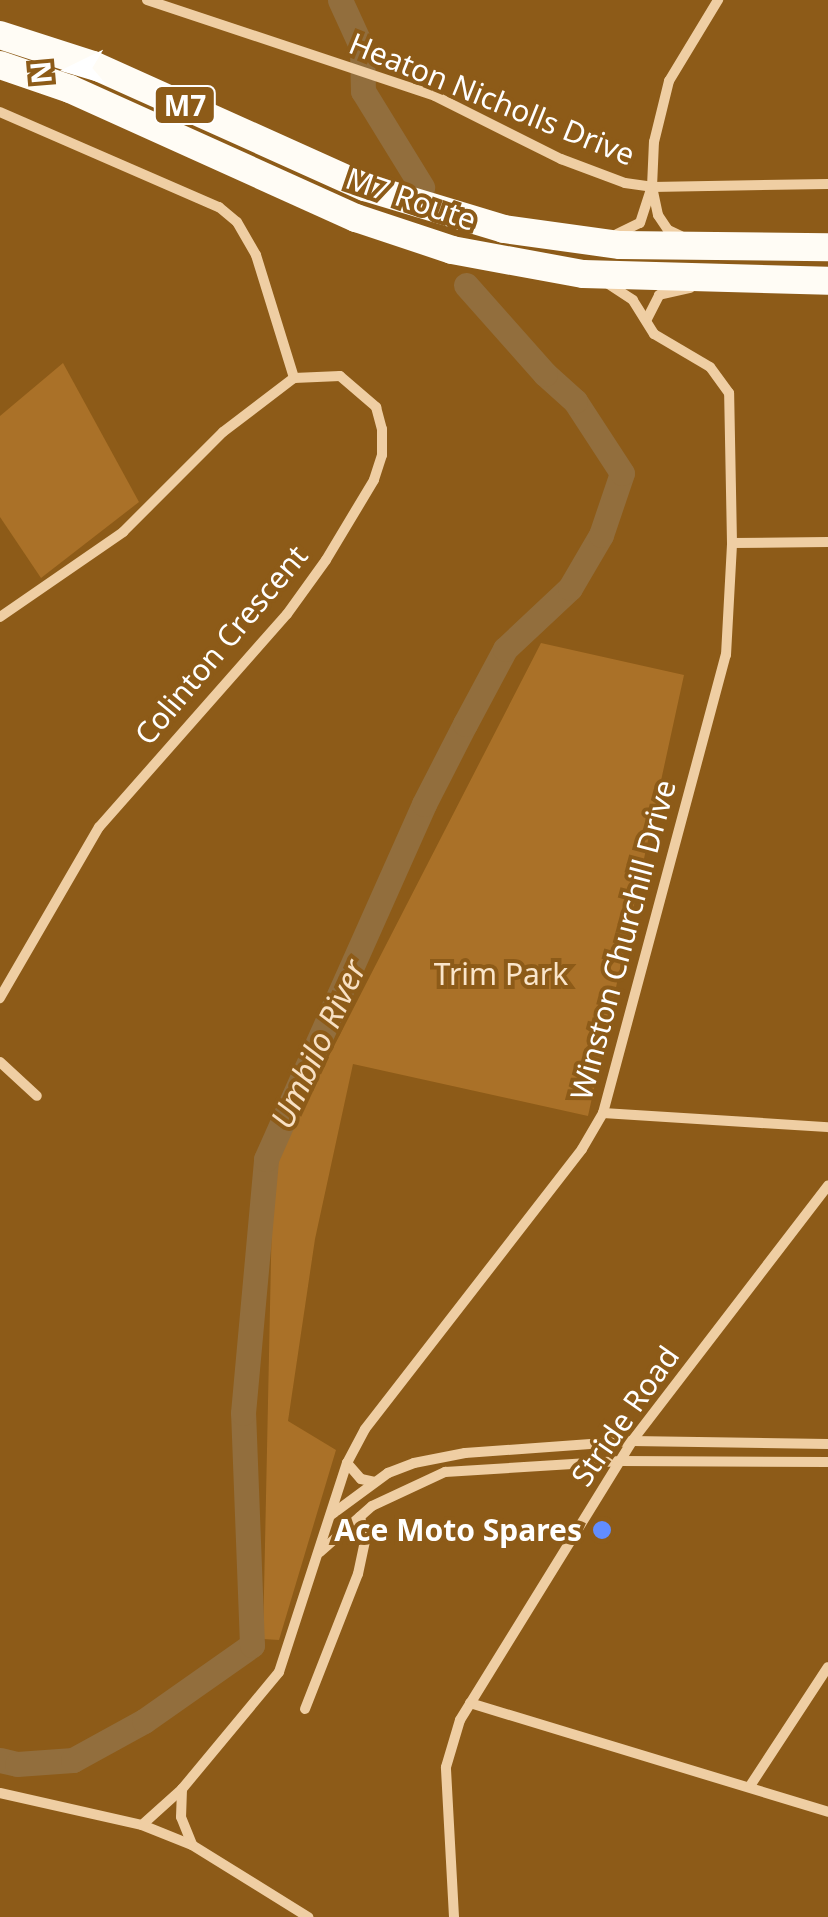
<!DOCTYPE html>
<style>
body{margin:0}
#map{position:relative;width:828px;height:1917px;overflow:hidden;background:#8d5b18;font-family:"Noto Sans",sans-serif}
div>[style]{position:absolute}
.green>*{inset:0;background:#aa7128}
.river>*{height:25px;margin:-12.5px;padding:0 12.5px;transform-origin:12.5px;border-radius:12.5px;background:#926e3d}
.minor>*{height:10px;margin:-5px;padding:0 5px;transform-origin:5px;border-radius:5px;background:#efcea3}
.trunk>*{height:28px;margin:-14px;padding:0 14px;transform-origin:14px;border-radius:14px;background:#fffcf5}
.dots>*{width:28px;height:28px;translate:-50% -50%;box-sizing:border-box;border:5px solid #8d5b18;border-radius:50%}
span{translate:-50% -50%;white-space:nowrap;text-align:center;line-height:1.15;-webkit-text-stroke:8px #8d5b18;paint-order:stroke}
.shield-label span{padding:2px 8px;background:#8d5b18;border:2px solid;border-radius:8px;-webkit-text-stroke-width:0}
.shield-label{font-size:28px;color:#fff;font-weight:700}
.street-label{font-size:30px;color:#fff}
.park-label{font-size:30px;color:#fae5ca}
.poi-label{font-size:30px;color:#fff;font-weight:700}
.right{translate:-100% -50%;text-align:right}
.water-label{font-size:32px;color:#f8e0c3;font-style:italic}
.north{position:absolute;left:20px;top:20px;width:100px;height:100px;-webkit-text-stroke:8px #8d5b18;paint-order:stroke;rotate:265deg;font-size:28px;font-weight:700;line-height:40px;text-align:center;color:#fff}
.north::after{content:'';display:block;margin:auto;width:35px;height:45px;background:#fff;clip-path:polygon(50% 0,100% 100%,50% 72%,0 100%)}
</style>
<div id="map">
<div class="green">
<div style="clip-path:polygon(63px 363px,139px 502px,41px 578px,0 517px,0 416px)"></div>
<div style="clip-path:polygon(541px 643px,684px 675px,588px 1116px,353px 1064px,315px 1239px,288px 1421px,336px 1450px,279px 1640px,263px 1639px,273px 1165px)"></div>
</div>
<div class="river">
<div style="left:340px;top:0;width:53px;rotate:65.4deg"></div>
<div style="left:362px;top:48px;width:43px;rotate:88.7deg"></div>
<div style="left:363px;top:91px;width:113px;rotate:58.4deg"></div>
<div style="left:0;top:1760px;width:17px;rotate:13deg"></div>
<div style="left:17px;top:1764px;width:56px;rotate:-4.1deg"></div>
<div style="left:73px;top:1760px;width:81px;rotate:-28.8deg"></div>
<div style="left:144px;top:1721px;width:132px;rotate:-35.1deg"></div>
<div style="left:252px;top:1645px;width:232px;rotate:-92.2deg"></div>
<div style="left:243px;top:1413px;width:255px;rotate:-84.8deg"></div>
<div style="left:266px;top:1159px;width:389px;rotate:-66deg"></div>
<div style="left:424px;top:804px;width:90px;rotate:-62.9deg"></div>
<div style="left:465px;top:724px;width:85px;rotate:-61.9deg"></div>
<div style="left:505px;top:649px;width:89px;rotate:-43.2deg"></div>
<div style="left:570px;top:588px;width:61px;rotate:-59.7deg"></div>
<div style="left:601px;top:535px;width:65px;rotate:-71.3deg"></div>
<div style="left:622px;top:473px;width:86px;rotate:-123.1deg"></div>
<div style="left:575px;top:401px;width:40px;rotate:-138deg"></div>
<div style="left:545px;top:374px;width:119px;rotate:-131.6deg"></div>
</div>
<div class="minor">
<div style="left:147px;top:0;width:304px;rotate:18.4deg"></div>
<div style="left:435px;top:96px;width:141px;rotate:26.6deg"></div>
<div style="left:561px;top:159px;width:68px;rotate:20.6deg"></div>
<div style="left:625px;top:183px;width:27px;rotate:8deg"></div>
<div style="left:652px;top:187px;width:176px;rotate:-1deg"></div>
<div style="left:0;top:112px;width:239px;rotate:23.5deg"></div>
<div style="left:219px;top:207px;width:23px;rotate:40deg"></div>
<div style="left:237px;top:222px;width:38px;rotate:60deg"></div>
<div style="left:256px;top:255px;width:129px;rotate:72.8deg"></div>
<div style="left:617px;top:234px;width:25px;rotate:-26deg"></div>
<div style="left:640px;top:223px;width:32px;rotate:-72deg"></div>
<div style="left:681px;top:236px;width:14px;rotate:-155deg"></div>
<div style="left:668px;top:230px;width:18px;rotate:-124deg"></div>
<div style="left:658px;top:215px;width:29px;rotate:-102deg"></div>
<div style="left:652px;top:187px;width:45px;rotate:-87.5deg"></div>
<div style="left:654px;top:142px;width:63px;rotate:-76.2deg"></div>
<div style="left:669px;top:81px;width:95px;rotate:-58.8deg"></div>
<div style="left:647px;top:319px;width:27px;rotate:-63deg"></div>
<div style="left:659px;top:295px;width:32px;rotate:-13deg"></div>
<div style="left:732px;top:543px;width:96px;rotate:-0.6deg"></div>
<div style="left:0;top:617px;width:150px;rotate:-34.6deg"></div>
<div style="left:123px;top:532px;width:141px;rotate:-45deg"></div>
<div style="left:223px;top:432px;width:89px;rotate:-37.3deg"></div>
<div style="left:294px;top:378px;width:46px;rotate:-2.5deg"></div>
<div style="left:340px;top:376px;width:48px;rotate:40.7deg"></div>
<div style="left:376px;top:407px;width:23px;rotate:75deg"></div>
<div style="left:382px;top:429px;width:26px;rotate:90deg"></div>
<div style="left:382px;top:455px;width:26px;rotate:108deg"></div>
<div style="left:374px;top:480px;width:93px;rotate:121deg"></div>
<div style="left:326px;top:560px;width:67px;rotate:125.8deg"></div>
<div style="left:287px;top:614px;width:284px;rotate:131.4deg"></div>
<div style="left:99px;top:827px;width:198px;rotate:120.1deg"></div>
<div style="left:0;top:1062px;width:50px;rotate:42.6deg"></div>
<div style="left:603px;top:1113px;width:225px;rotate:3.6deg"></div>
<div style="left:347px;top:1463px;width:21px;rotate:49deg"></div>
<div style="left:361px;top:1479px;width:14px;rotate:12deg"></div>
<div style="left:331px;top:1515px;width:71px;rotate:-36.4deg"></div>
<div style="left:388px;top:1473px;width:28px;rotate:-21deg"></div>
<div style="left:414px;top:1463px;width:52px;rotate:-11.1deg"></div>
<div style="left:465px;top:1453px;width:167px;rotate:-4.1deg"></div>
<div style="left:632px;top:1441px;width:196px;rotate:0.9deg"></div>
<div style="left:320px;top:1552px;width:69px;rotate:-41.5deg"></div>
<div style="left:372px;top:1506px;width:81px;rotate:-25deg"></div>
<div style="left:445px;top:1472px;width:176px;rotate:-3.6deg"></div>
<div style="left:621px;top:1461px;width:207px;rotate:0.3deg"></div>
<div style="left:470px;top:1703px;width:374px;rotate:16.9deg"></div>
<div style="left:305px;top:1709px;width:145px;rotate:-68.6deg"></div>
<div style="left:358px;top:1574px;width:35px;rotate:-78deg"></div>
<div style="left:365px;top:1540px;width:24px;rotate:-102deg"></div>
<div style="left:750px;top:1786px;width:142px;rotate:-56.8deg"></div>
<div style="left:182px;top:1789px;width:28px;rotate:92deg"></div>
<div style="left:181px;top:1817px;width:29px;rotate:68deg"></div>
<div style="left:0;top:1793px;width:146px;rotate:12.7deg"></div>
<div style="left:142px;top:1825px;width:54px;rotate:21.8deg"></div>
<div style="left:192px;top:1845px;width:137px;rotate:31.8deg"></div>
<div style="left:142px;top:1825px;width:54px;rotate:-42deg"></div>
<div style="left:182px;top:1789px;width:152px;rotate:-50.3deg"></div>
<div style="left:279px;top:1672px;width:220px;rotate:-72deg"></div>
<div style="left:347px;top:1463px;width:38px;rotate:-62deg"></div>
<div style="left:365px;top:1429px;width:354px;rotate:-52.2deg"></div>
<div style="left:582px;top:1149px;width:42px;rotate:-59.7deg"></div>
<div style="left:603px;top:1113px;width:474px;rotate:-75deg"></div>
<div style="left:726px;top:655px;width:112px;rotate:-86.9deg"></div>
<div style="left:732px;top:543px;width:150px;rotate:-91.1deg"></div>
<div style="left:729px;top:393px;width:32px;rotate:-126deg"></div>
<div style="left:710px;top:367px;width:65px;rotate:-149.5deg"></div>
<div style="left:654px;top:334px;width:40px;rotate:-122deg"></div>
<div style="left:633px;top:300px;width:30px;rotate:-147deg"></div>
<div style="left:454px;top:1917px;width:150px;rotate:-93.1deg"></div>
<div style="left:446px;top:1767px;width:49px;rotate:-73.4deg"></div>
<div style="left:460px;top:1720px;width:328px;rotate:-58.3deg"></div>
<div style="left:632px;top:1441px;width:322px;rotate:-52.5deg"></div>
</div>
<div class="trunk">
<div style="left:0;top:35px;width:98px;rotate:17.9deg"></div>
<div style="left:93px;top:65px;width:298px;rotate:24.2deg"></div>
<div style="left:365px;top:187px;width:145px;rotate:16.8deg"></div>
<div style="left:504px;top:229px;width:117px;rotate:7.9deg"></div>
<div style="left:620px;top:245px;width:208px;rotate:0.6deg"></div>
<div style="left:0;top:65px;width:74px;rotate:18.9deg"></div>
<div style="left:70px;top:89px;width:314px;rotate:24.3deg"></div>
<div style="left:356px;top:218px;width:101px;rotate:18.4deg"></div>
<div style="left:452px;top:250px;width:133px;rotate:10.4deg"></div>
<div style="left:583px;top:274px;width:245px;rotate:1.6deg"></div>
</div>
<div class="dots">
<div style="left:602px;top:1530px;background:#618dff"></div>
</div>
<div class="shield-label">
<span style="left:185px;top:105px">M7</span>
</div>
<div class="street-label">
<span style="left:492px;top:99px;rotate:22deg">Heaton Nicholls Drive</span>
<span style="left:411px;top:199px;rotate:19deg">M7 Route</span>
<span style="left:221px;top:645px;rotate:-50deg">Colinton Crescent</span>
<span style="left:623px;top:940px;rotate:-75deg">Winston Churchill Drive</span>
<span style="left:625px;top:1416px;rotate:-55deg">Stride Road</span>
</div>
<div class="park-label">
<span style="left:501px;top:974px">Trim Park</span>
</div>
<div class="poi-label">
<span class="right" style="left:582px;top:1530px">Ace Moto Spares</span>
</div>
<div class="water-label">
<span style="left:318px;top:1044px;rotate:-65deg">Umbilo River</span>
</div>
<div class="north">N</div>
</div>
